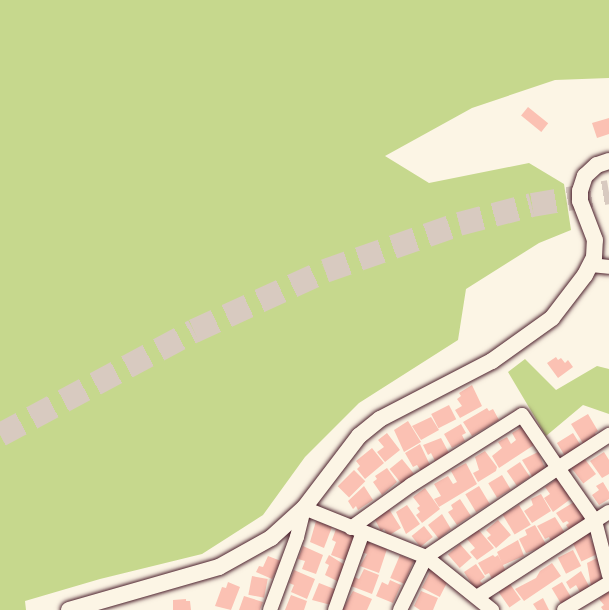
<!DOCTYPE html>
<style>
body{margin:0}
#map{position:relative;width:609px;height:610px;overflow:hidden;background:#fcf5e5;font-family:"Gochi Hand",sans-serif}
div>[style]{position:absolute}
.green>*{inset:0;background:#c6d88d}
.building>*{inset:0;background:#fbc1b3;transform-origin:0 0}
.motorway-tunnel>*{height:24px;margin-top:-12px;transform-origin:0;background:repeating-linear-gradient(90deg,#d8cac0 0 24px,transparent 0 36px)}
.roads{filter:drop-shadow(0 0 2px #4a1f2b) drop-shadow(0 0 2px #4a1f2b)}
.minor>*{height:14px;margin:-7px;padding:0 7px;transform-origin:7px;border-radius:7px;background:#fcf5e5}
.tertiary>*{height:16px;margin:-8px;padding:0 8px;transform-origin:8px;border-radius:8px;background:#fcf5e5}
span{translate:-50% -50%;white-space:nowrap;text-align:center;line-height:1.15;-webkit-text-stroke:4.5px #fcf5e5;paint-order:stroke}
</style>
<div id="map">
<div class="green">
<div style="clip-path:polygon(0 0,609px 0,609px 78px,555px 80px,472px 108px,385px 156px,429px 183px,529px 163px,564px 184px,571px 230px,539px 243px,466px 289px,458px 340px,359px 403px,305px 457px,263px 515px,202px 554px,100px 579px,25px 601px,26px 610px,0 610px)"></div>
<div style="clip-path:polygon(525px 359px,556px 390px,597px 366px,609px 369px,609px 414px,583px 405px,546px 436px,508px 372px)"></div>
</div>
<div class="building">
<div style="left:528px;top:107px;width:26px;height:11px;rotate:39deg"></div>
<div style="clip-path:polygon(609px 118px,609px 134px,597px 138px,592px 123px)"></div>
<div style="clip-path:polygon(556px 357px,558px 360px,561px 358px,565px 363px,568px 360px,573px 367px,558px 378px,547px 363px)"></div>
<div style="clip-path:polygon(472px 385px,482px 406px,460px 418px,455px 410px,462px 406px,457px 399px,461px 396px,459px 393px)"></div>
<div style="left:449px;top:405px;width:16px;height:20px;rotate:63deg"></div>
<div style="clip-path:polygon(487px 408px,489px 411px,493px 409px,499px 420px,472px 436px,463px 422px)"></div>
<div style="clip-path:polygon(588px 414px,598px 431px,595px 433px,597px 437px,584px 445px,571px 424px)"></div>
<div style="clip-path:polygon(431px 417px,439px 430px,421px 440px,412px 426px)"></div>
<div style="clip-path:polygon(408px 421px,421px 442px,404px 452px,394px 430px)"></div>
<div style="clip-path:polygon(461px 424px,466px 433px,462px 435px,465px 441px,452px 448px,444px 434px)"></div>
<div style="clip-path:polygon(522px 427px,534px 445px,499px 468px,492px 456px,502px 448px,498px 442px,507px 437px,511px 444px,516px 440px,512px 433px)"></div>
<div style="clip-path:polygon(387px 433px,400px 450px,385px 462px,377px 452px,384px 447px,378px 440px)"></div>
<div style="left:573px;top:433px;width:15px;height:19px;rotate:58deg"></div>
<div style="clip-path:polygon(441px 438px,449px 453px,435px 461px,431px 453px,428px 455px,423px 445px)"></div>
<div style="clip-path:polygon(420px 444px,430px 465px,421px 471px,417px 465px,413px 467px,405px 453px)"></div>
<div style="clip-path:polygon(372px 448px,384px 463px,365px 479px,357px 469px,360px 466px,356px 461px)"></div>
<div style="clip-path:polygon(485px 451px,497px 467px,496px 471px,478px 482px,473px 473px,479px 470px,475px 457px)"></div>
<div style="clip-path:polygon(538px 452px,545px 468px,533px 478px,522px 460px)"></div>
<div style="clip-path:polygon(604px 452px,609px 460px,609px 474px,602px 478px,590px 461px)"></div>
<div style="left:584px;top:458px;width:20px;height:16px;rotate:53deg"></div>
<div style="left:402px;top:459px;width:19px;height:16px;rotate:51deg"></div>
<div style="left:520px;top:462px;width:18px;height:16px;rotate:56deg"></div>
<div style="clip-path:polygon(466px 463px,477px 484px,439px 507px,434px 499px,441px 496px,434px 484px,448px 476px,453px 484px,457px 482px,451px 471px)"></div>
<div style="clip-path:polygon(387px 468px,397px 482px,382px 495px,373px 482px,377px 479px,375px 476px)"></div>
<div style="left:354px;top:470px;width:16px;height:23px;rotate:45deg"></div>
<div style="left:502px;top:475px;width:17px;height:16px;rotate:59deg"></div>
<div style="clip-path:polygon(557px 479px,572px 498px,553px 512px,544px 498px,550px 494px,545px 487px)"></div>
<div style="clip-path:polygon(603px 482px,609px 492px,609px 499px,599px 505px,592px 495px,599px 490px,596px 486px)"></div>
<div style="clip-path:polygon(364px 486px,373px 500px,358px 510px,356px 506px,353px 509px,348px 501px)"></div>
<div style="left:479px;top:486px;width:21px;height:16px;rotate:59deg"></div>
<div style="clip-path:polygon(425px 488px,440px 509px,422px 523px,416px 515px,420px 512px,417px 508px,420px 506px,413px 497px)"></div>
<div style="clip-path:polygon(541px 494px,551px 511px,532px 523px,524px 511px,533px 505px,531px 499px)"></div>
<div style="clip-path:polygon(460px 499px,471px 516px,457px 525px,448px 512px,453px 509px,451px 505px)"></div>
<div style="clip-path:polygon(574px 502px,586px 520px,570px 531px,566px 525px,569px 523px,567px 521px,563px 523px,556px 513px)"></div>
<div style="clip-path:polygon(407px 505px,420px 524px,406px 534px,396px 512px)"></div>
<div style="left:519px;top:505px;width:23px;height:19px;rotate:59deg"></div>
<div style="clip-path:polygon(389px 509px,401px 528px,388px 536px,384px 529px,381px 531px,374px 518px)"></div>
<div style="clip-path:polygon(442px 514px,451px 529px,439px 539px,428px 525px)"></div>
<div style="clip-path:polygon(555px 517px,565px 533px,551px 541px,549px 537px,545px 539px,537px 526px)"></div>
<div style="clip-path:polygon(498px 520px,511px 535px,496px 548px,487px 538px,491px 535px,486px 530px)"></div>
<div style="clip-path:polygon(316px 521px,332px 527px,324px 548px,310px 542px)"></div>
<div style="clip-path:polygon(535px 525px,547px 546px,526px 553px,519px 539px,527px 535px,525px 530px)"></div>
<div style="left:424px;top:526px;width:14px;height:16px;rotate:51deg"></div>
<div style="clip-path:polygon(336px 529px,357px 537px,347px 561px,331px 555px,336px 542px,332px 540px)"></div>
<div style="clip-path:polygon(478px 529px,494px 548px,477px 560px,470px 552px,475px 548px,467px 539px)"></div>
<div style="left:588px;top:533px;width:23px;height:18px;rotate:65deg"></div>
<div style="clip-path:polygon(518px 540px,524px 556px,503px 565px,506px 572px,492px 579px,489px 573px,485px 575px,478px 563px,493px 555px,495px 557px,498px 555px,502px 563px,497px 552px)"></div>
<div style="clip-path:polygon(365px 541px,387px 549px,379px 573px,360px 566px,367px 554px,362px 552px)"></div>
<div style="left:460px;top:544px;width:18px;height:16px;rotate:49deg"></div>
<div style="clip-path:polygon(303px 546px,323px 555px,316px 574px,302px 569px,305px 561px,298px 559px)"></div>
<div style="left:573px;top:550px;width:18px;height:17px;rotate:63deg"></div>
<div style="clip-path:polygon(329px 555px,345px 565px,339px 582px,325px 575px,329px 565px,325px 563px)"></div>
<div style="left:400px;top:555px;width:15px;height:25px;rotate:23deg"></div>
<div style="clip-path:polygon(268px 556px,281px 561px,272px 579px,256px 572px,259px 566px,263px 567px)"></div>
<div style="clip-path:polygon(599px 557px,602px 585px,591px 586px,587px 563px)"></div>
<div style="clip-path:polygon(552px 563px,561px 576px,524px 601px,515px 589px,536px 578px,540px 571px)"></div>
<div style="clip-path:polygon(476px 564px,485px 577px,480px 581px,483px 584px,475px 589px,464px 572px)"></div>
<div style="clip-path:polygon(364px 569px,379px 575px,372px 594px,351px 586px,354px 577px,359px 579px)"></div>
<div style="clip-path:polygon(294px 570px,315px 579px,307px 599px,291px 592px,294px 585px,289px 583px)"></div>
<div style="left:431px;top:570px;width:20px;height:20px;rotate:27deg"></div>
<div style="clip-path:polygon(581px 571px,590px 588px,581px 594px,576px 585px,570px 589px,566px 582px)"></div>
<div style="left:252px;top:576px;width:16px;height:19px;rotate:11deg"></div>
<div style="clip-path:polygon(390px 580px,401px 585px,393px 603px,376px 596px,382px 582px,388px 585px)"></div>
<div style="clip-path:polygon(228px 582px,240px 587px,231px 610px,215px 606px,222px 587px,226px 588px)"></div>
<div style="left:562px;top:582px;width:21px;height:12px;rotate:59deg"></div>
<div style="clip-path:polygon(319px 583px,337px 590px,331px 605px,312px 600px)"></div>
<div style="left:510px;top:584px;width:19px;height:14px;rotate:55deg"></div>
<div style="clip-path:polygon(609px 590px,609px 610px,603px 610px,601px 607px,604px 605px,599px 599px)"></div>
<div style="clip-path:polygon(353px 591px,372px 599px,367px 610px,342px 610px)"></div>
<div style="clip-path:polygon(421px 591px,438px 598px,433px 610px,420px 610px,414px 606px)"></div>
<div style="clip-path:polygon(291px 595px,307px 601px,304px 610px,285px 610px)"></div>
<div style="clip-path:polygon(244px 596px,263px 602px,260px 610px,239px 610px)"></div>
<div style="clip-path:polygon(543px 598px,549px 610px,537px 610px,533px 604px)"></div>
<div style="clip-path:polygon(186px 599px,186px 601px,190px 601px,191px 610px,173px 610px,173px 600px)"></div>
</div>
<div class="motorway-tunnel">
<div style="left:0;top:435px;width:220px;rotate:-28.2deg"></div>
<div style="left:194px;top:331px;width:144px;rotate:-24.6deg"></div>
<div style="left:325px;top:271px;width:142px;rotate:-19.3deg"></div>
<div style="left:459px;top:224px;width:75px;rotate:-14.6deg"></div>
<div style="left:532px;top:205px;width:78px;rotate:-9.6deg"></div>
</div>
<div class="roads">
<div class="minor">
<div style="left:591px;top:265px;width:18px;rotate:6deg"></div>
<div style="left:351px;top:528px;width:74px;rotate:-35.6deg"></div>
<div style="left:411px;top:485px;width:131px;rotate:-32.2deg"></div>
<div style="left:522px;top:415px;width:64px;rotate:55.8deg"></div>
<div style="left:558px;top:468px;width:61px;rotate:-32.9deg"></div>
<div style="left:477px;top:597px;width:157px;rotate:-32.8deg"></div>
<div style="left:270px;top:610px;width:78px;rotate:-69.7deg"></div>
<div style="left:297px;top:537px;width:30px;rotate:-76deg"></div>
<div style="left:304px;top:508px;width:131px;rotate:21.9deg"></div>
<div style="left:426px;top:557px;width:85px;rotate:38.8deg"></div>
<div style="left:335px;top:610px;width:83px;rotate:-70.3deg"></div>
<div style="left:400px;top:610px;width:59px;rotate:-63.9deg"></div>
<div style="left:426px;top:557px;width:159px;rotate:-34deg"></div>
<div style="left:558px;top:468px;width:65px;rotate:55.1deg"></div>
<div style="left:595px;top:521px;width:56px;rotate:75.5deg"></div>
<div style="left:564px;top:610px;width:52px;rotate:-31deg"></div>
</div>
<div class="tertiary">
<div style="left:69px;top:610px;width:156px;rotate:-16deg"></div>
<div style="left:219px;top:567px;width:60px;rotate:-29.1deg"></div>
<div style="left:271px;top:538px;width:45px;rotate:-42.3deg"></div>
<div style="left:304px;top:508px;width:91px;rotate:-52.6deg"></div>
<div style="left:359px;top:436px;width:27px;rotate:-39deg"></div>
<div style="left:380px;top:419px;width:126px;rotate:-27.4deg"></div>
<div style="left:492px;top:361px;width:74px;rotate:-35.6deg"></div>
<div style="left:552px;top:318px;width:54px;rotate:-52.5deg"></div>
<div style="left:585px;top:275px;width:20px;rotate:-63deg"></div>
<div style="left:594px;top:257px;width:17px;rotate:-87deg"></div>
<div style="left:595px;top:240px;width:42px;rotate:-111deg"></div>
<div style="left:580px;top:201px;width:10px;rotate:-90deg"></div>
<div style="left:580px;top:191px;width:16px;rotate:-72deg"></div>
<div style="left:585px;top:176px;width:16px;rotate:-43deg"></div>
<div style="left:597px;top:165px;width:13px;rotate:-18deg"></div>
</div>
</div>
</div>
